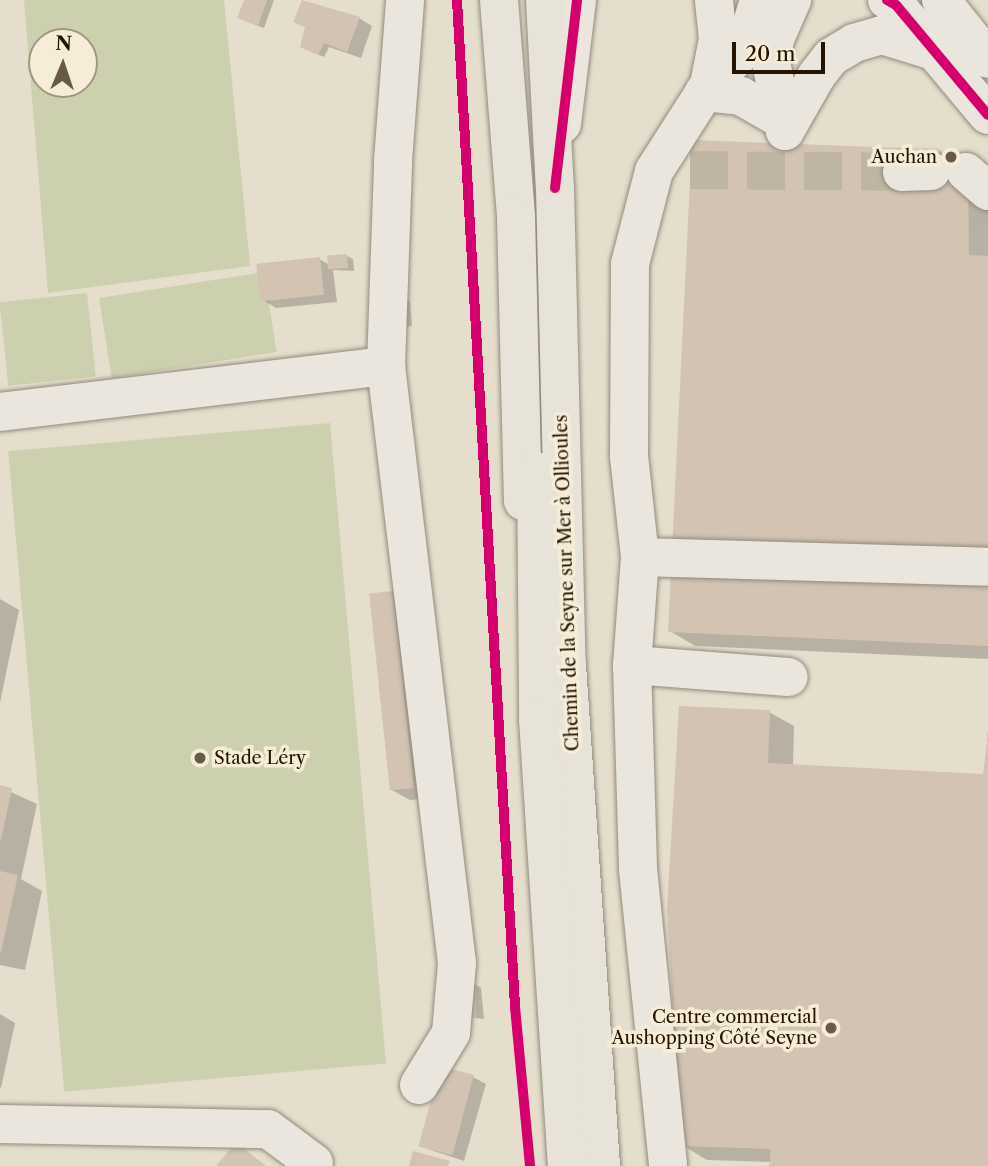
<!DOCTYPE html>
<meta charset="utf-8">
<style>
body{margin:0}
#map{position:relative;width:988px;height:1166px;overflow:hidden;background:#e6decc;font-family:"Libre Caslon Text",serif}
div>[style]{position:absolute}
.green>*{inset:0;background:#ccd0ae;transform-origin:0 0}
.shadow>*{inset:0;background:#0003}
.building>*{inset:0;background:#d2c3b3;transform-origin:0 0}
.minor-tunnel>*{height:38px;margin-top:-19px;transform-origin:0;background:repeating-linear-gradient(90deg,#bfb5a3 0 38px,transparent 0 57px)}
.roads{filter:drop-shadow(0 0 2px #918a7d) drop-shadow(0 0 2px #918a7d)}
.minor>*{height:38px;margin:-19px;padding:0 19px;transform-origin:19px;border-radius:19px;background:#eae6de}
.major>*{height:38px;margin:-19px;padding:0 19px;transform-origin:19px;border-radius:19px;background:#e7e3d9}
.cycleway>*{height:10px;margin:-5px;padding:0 5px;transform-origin:5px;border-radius:5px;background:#d6006c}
.dots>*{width:19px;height:19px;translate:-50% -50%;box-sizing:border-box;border:4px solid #f5edd7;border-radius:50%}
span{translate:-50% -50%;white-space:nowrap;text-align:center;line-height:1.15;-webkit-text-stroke:7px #f5edd7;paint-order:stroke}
.poi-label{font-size:18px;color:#251300}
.right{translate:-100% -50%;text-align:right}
.left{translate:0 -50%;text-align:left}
.street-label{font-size:18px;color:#251300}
.north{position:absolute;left:28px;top:28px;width:70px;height:70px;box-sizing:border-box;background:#f5edd7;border:2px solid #a29681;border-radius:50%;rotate:2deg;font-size:19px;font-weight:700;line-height:28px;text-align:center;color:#251300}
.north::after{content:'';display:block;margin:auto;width:24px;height:32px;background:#695a47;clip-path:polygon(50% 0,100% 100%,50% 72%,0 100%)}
.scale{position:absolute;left:732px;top:42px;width:93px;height:32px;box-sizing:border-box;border:4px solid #251300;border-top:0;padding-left:9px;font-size:21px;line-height:24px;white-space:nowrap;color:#251300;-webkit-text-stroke:5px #f5edd7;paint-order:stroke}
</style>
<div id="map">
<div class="green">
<div style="clip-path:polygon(evenodd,24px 0,224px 0,250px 266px,48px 293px,24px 0,42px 42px,84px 42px,84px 84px,42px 84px,42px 42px)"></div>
<div style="left:264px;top:272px;width:81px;height:167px;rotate:81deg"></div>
<div style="left:87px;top:293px;width:84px;height:88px;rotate:84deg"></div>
<div style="left:330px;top:423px;width:643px;height:323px;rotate:85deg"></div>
</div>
<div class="shadow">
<div style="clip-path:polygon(245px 0,274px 0,264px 28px,245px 21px)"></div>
<div style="clip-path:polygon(359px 18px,372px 26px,361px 58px,329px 47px,324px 57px,308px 50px,307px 28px)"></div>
<div style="clip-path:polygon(902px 150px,988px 198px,988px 659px,695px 646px,670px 631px)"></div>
<div style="clip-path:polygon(347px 256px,353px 259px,354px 271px,333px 270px,337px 302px,276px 308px,263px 300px,319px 259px,330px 265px)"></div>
<div style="clip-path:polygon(404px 298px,410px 301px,412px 326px,402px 327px)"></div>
<div style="clip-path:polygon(393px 593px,412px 604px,431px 798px,410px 800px,390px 789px)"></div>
<div style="clip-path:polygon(0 599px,19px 610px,0 703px)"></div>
<div style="clip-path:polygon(769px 712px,794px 726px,793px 766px,985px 776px,988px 729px,988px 1166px,771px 1166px,771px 1162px,707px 1160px,682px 1145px)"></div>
<div style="clip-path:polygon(0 787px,37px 804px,21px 879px,42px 891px,25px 970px,0 965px)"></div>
<div style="clip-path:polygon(475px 984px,481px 988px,484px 1019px,467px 1017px)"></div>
<div style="clip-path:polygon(0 1014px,15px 1023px,1px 1088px,0 1087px)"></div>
<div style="clip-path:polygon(473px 1077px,486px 1084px,464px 1161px,419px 1146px)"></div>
</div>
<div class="building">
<div style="clip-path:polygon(244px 0,267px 0,258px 26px,237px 18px)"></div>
<div style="clip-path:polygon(302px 0,360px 17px,347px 52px,324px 43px,318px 55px,300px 47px,305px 27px,293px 22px)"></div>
<div style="clip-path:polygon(692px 140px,903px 148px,902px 182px,930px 185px,932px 151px,968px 153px,969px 255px,988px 256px,988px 646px,668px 632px)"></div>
<div style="left:347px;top:254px;width:14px;height:20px;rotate:86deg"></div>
<div style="left:320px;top:257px;width:38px;height:64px;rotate:84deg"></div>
<div style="left:393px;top:591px;width:198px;height:24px;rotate:84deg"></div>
<div style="clip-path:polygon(679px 706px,770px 710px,768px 763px,983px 774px,988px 735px,988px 1166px,769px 1166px,771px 1149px,680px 1146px,667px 909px)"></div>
<div style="clip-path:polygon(0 785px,12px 788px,1px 840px,0 840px)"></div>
<div style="clip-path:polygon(0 871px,18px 875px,1px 952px,0 952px)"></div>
<div style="left:463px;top:983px;width:13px;height:35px"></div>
<div style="left:440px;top:1066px;width:35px;height:83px;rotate:15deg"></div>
<div style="clip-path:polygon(236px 1142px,266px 1166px,216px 1166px)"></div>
<div style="clip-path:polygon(413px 1151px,450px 1161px,448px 1166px,409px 1166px)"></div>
</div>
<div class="minor-tunnel">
<div style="left:690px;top:170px;width:212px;rotate:0.5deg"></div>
</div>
<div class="roads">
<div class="minor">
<div style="left:759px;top:0;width:52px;rotate:106.7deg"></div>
<div style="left:744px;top:50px;width:49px;rotate:135deg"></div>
<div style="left:709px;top:85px;width:102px;rotate:122.6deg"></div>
<div style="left:654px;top:171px;width:96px;rotate:104.5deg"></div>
<div style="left:630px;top:264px;width:192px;rotate:90.3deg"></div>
<div style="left:629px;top:456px;width:102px;rotate:83.8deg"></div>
<div style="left:640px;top:557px;width:108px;rotate:94.2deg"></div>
<div style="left:632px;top:665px;width:157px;rotate:4.4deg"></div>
<div style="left:887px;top:0;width:10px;rotate:29deg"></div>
<div style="left:896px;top:5px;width:143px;rotate:50.1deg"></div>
<div style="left:941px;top:0;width:75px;rotate:51.5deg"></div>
<div style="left:709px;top:85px;width:47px;rotate:-78.9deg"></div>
<div style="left:718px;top:39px;width:39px;rotate:-96deg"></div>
<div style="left:704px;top:92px;width:37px;rotate:6deg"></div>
<div style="left:741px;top:96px;width:46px;rotate:29.9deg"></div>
<div style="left:562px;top:124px;width:125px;rotate:-83.1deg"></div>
<div style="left:785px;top:131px;width:64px;rotate:-60.3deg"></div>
<div style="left:817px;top:75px;width:23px;rotate:-52deg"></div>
<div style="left:831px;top:57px;width:27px;rotate:-31deg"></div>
<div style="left:854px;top:43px;width:29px;rotate:-16deg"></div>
<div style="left:882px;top:35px;width:58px;rotate:17.2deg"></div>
<div style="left:785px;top:131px;width:70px;rotate:-101.5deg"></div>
<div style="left:771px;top:62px;width:23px;rotate:-80deg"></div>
<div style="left:775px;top:39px;width:43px;rotate:-66.4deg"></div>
<div style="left:902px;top:172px;width:29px;rotate:-2deg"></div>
<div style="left:966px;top:172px;width:29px;rotate:41deg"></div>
<div style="left:386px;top:366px;width:601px;rotate:83.22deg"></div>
<div style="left:457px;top:963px;width:70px;rotate:94.9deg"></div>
<div style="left:451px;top:1033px;width:61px;rotate:121.6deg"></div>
<div style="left:0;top:412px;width:389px;rotate:-6.8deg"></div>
<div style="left:386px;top:366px;width:205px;rotate:-88deg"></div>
<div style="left:393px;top:161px;width:161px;rotate:-85.7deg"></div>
<div style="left:640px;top:557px;width:348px;rotate:1.6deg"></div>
<div style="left:632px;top:665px;width:204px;rotate:88.3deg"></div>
<div style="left:638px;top:869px;width:297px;rotate:84.2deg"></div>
<div style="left:0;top:1124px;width:268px;rotate:1.1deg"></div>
<div style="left:268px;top:1129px;width:57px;rotate:36.5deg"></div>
</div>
<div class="major">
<div style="left:499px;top:0;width:218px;rotate:85.5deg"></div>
<div style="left:516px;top:217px;width:284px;rotate:88.6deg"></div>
<div style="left:545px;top:0;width:188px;rotate:87deg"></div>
<div style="left:555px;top:188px;width:477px;rotate:88.6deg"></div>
<div style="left:567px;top:665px;width:502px;rotate:86.12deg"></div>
<div style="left:536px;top:471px;width:248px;rotate:89.5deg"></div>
<div style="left:538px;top:719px;width:448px;rotate:86.3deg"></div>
</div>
</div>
<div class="cycleway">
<div style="left:457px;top:0;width:1009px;rotate:86.7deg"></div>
<div style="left:515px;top:1007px;width:160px;rotate:84.6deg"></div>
<div style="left:887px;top:0;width:10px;rotate:29deg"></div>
<div style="left:896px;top:5px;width:143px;rotate:50.1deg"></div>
<div style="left:555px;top:188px;width:189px;rotate:-83.3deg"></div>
</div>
<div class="dots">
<div style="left:951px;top:157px;background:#695a47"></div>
<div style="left:200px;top:758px;background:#695a47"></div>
<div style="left:831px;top:1028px;background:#695a47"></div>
</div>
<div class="poi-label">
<span class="right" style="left:937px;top:157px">Auchan</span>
<span class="left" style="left:214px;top:758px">Stade Léry</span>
<span class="right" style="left:817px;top:1028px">Centre commercial<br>Aushopping Côté Seyne</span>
</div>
<div class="street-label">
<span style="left:567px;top:583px;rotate:-92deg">Chemin de la Seyne sur Mer à Ollioules</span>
</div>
<div class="north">N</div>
<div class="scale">20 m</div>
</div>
